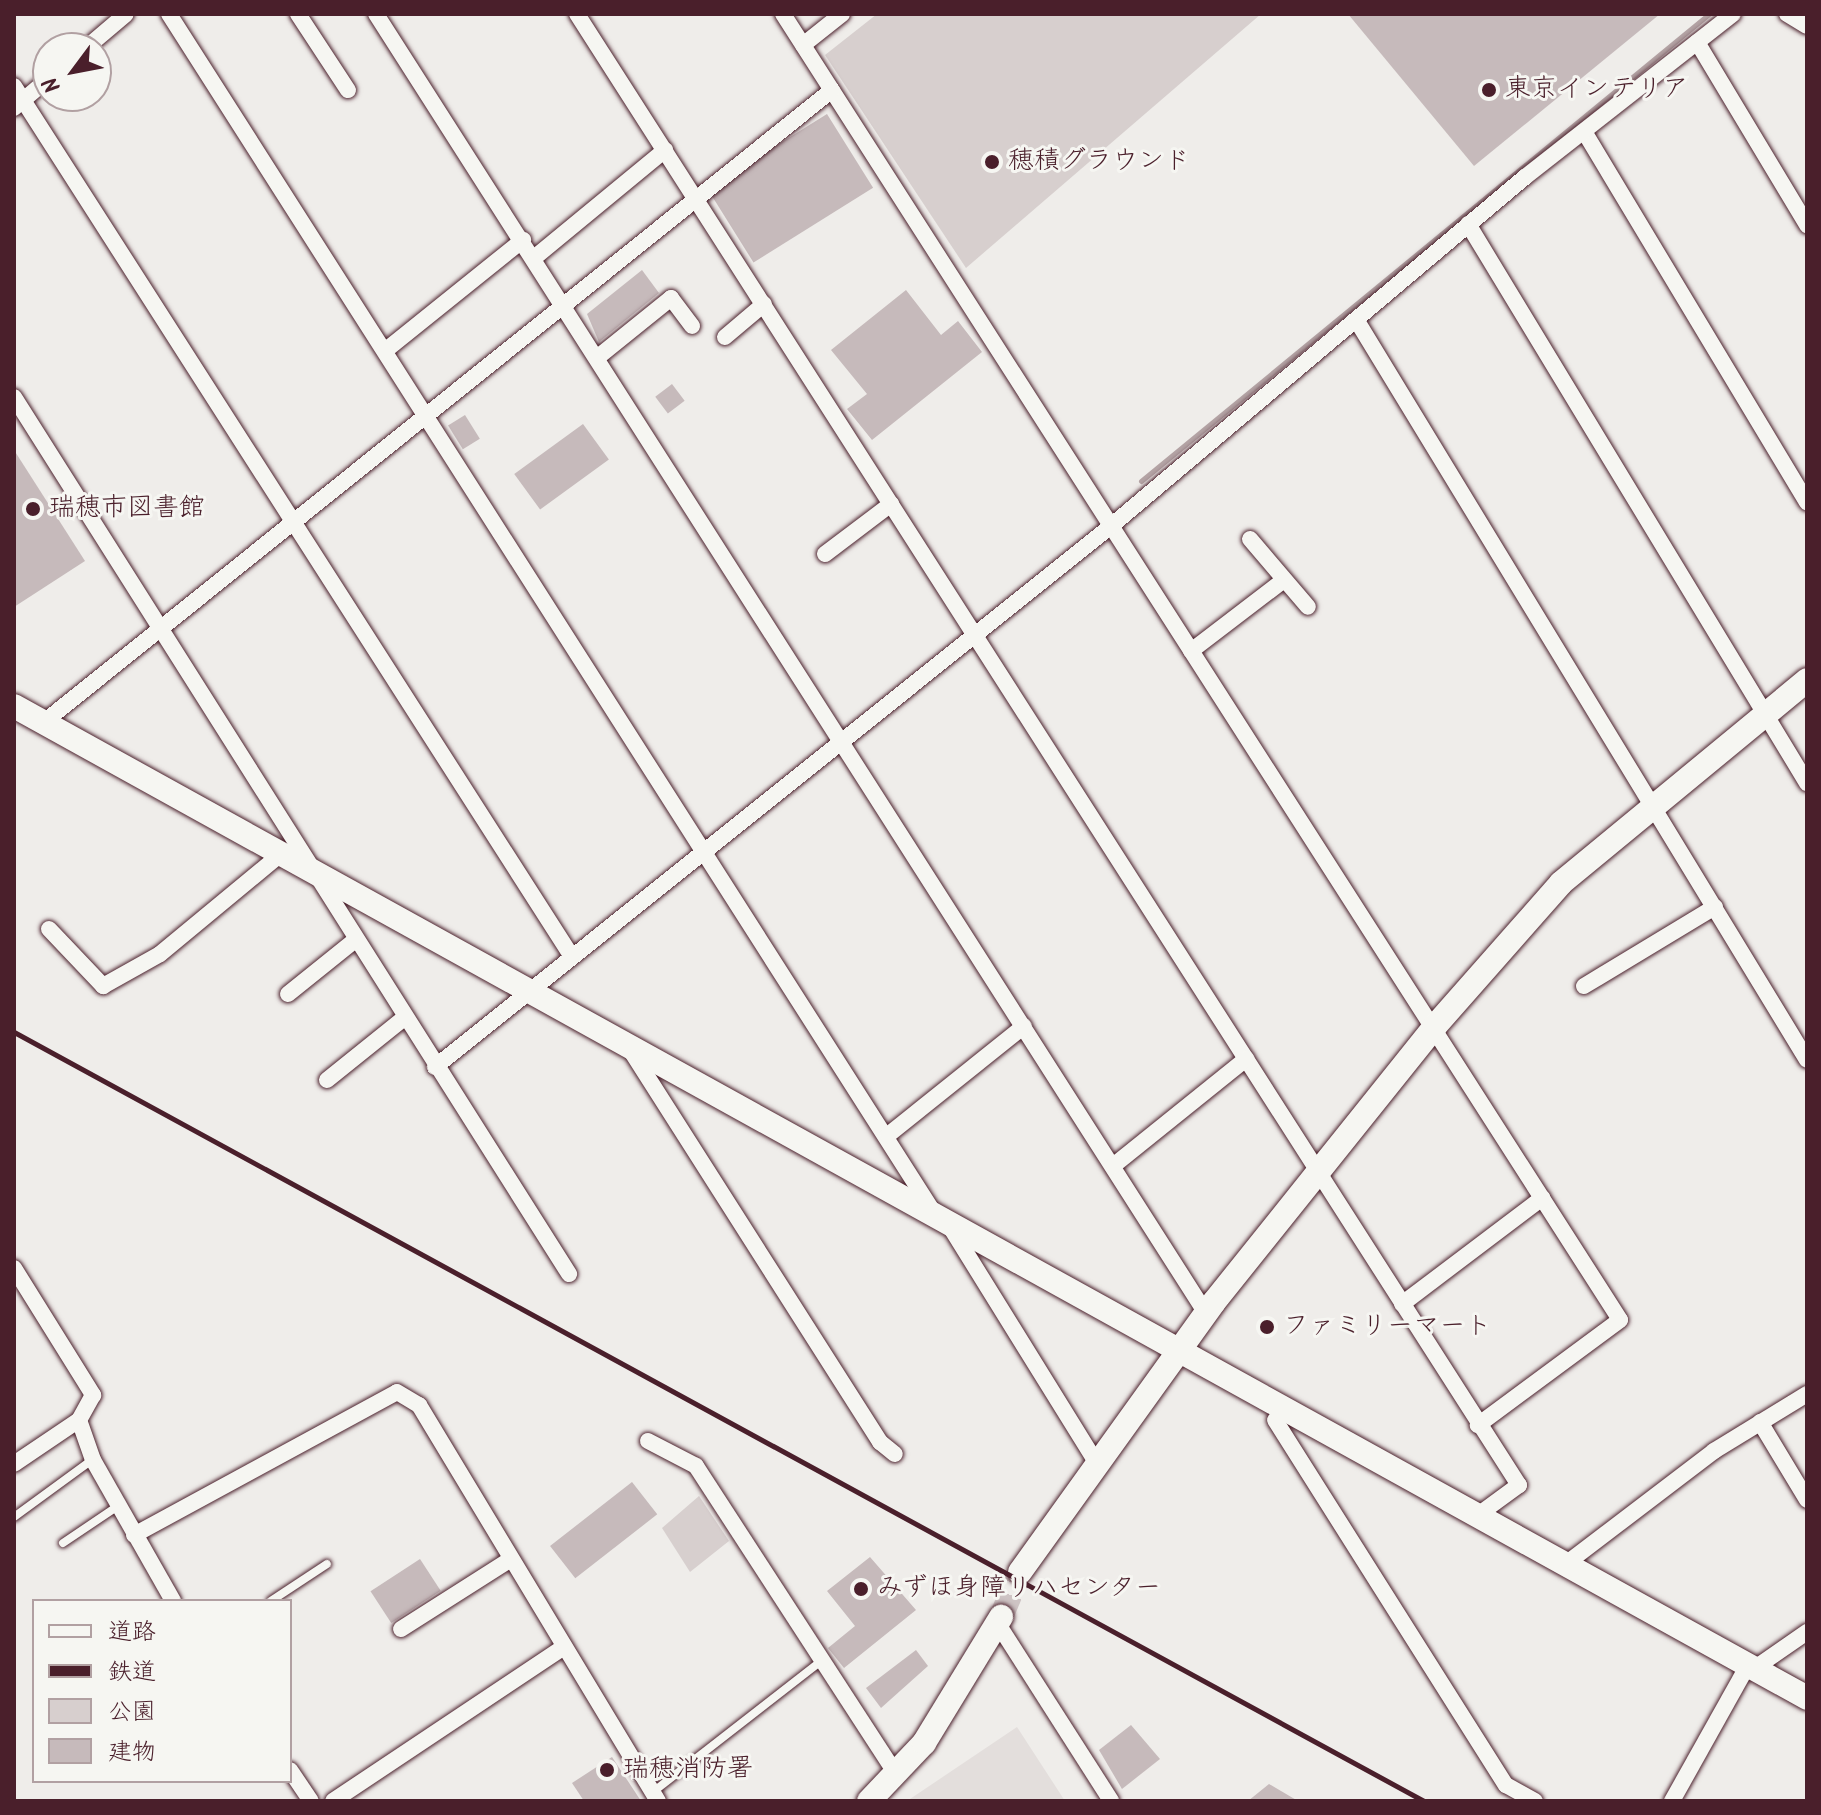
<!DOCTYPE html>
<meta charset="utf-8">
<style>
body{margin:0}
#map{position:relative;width:1821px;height:1815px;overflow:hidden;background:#efedea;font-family:Kalam,"Klee One",sans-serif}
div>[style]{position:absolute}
.built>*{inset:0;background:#e3dedc}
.green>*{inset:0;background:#d7cfce}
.stream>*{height:5px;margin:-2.5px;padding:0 2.5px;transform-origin:2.5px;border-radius:2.5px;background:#b4a4a5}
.building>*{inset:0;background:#c6babb;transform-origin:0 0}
.secondary-tunnel>*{height:24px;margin-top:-12px;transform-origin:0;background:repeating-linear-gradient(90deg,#cec4c4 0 24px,transparent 0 36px)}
.roads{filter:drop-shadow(0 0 2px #4a1f2b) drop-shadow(0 0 2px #4a1f2b)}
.lane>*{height:8px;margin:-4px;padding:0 4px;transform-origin:4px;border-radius:4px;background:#f6f6f2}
.street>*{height:16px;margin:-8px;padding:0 8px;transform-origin:8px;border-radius:8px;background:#f6f6f2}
.secondary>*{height:24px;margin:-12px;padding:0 12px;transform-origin:12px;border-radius:12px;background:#f6f6f2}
.rail>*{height:5px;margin:-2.5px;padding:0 2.5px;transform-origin:2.5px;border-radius:2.5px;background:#4a1f2b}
.dots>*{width:22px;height:22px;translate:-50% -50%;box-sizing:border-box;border:4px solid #f6f6f2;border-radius:50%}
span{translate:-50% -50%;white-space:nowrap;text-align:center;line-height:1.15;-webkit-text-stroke:6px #f6f6f2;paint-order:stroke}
.poi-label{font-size:26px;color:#4a1f2b}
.left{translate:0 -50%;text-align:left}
.frame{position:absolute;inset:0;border:16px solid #4a1f2b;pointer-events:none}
.legend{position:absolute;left:32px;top:1599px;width:260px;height:184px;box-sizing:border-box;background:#f6f6f2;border:2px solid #b1a0a2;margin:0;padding:10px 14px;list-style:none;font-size:24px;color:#4a1f2b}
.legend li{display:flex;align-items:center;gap:16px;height:40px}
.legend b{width:40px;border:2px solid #b1a0a2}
.north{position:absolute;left:32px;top:32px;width:80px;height:80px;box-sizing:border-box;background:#f6f6f2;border:2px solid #b1a0a2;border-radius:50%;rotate:238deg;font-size:22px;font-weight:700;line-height:32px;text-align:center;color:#4a1f2b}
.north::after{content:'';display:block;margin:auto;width:28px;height:36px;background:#4a1f2b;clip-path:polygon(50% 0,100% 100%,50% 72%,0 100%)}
</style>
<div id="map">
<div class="built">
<div style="clip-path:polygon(1017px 1727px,1065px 1801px,907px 1801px)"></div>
</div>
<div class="green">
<div style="clip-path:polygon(877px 14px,1261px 14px,966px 268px,825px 55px)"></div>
<div style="clip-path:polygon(699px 1496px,729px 1541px,690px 1572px,662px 1528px)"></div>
</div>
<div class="stream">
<div style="left:1141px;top:481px;width:735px;rotate:-39.43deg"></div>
</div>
<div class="building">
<div style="clip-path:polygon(1348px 14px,1660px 14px,1474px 166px)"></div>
<div style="left:827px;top:114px;width:87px;height:141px;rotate:58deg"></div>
<div style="clip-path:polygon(642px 270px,659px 293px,599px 342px,587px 314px)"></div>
<div style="clip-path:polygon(906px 290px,941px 335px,958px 321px,982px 352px,872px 440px,847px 409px,867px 394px,831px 350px)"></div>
<div style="left:672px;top:384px;width:21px;height:21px;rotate:53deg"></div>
<div style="left:465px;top:415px;width:28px;height:20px;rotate:58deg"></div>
<div style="left:583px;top:424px;width:44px;height:85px;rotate:54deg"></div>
<div style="clip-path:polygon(14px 450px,85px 561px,14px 607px)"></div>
<div style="left:632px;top:1482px;width:41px;height:104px;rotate:52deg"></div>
<div style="clip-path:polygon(870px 1557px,916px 1610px,844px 1668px,828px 1648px,855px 1626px,827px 1591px)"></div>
<div style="left:420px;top:1559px;width:38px;height:59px;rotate:57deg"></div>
<div style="clip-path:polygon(916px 1650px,928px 1666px,881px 1708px,866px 1688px)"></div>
<div style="clip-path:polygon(1131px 1725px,1160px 1759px,1122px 1789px,1099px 1750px)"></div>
<div style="clip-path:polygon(612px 1757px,641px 1801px,584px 1801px,572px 1783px)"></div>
<div style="clip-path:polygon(1269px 1784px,1298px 1801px,1248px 1801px)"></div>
</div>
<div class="secondary-tunnel">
<div style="left:1001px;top:1617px;width:49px;rotate:-67.1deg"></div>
</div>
<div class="roads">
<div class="lane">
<div style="left:14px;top:1517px;width:97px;rotate:-36.2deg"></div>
<div style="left:63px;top:1543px;width:66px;rotate:-33.9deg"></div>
<div style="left:271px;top:1601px;width:67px;rotate:-33.5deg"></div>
<div style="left:653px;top:1792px;width:213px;rotate:-37.9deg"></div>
</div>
<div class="street">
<div style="left:169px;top:14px;width:1422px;rotate:57.46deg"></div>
<div style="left:298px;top:14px;width:91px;rotate:56.7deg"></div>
<div style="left:376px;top:14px;width:1544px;rotate:57.43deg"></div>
<div style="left:577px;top:14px;width:1747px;rotate:57.37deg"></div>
<div style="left:1519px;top:1485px;width:51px;rotate:143.8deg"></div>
<div style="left:783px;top:14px;width:1551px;rotate:57.34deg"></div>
<div style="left:1620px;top:1320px;width:177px;rotate:143.5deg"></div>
<div style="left:1787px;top:14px;width:23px;rotate:31deg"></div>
<div style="left:1697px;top:42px;width:214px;rotate:59deg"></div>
<div style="left:803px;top:45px;width:50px;rotate:-38.5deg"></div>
<div style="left:86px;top:48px;width:52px;rotate:-40.4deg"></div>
<div style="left:14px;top:86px;width:1034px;rotate:57.35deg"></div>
<div style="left:14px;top:108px;width:45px;rotate:-40.5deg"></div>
<div style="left:1585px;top:133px;width:431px;rotate:59deg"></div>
<div style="left:1468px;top:224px;width:654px;rotate:58.77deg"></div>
<div style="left:534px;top:258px;width:170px;rotate:-39.5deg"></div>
<div style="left:1357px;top:321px;width:865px;rotate:58.66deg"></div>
<div style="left:725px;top:337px;width:51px;rotate:-40.2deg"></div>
<div style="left:386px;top:350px;width:176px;rotate:-38.8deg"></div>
<div style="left:598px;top:357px;width:94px;rotate:-38.9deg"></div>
<div style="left:671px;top:298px;width:35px;rotate:53deg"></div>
<div style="left:14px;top:397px;width:1038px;rotate:57.67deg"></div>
<div style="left:1250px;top:539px;width:89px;rotate:49.5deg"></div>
<div style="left:825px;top:554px;width:83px;rotate:-37.1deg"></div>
<div style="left:1191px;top:651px;width:117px;rotate:-37.4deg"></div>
<div style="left:44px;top:722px;width:1010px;rotate:-38.73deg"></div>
<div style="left:49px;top:929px;width:79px;rotate:46.5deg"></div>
<div style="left:103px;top:986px;width:65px;rotate:-29.3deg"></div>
<div style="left:160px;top:954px;width:157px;rotate:-39.6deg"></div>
<div style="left:1584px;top:986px;width:153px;rotate:-31.1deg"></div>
<div style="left:288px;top:994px;width:85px;rotate:-38.8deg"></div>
<div style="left:631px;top:1051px;width:464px;rotate:57.5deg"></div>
<div style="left:880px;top:1442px;width:19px;rotate:39deg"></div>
<div style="left:435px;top:1067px;width:866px;rotate:-38.67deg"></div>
<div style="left:1111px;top:526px;width:541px;rotate:-40.13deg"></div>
<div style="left:1525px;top:177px;width:264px;rotate:-38.1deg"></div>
<div style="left:327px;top:1080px;width:99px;rotate:-38.8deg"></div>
<div style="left:888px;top:1135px;width:174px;rotate:-38.7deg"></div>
<div style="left:1113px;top:1166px;width:171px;rotate:-38.8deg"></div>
<div style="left:949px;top:1225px;width:279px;rotate:58.2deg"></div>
<div style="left:14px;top:1268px;width:150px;rotate:58.1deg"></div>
<div style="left:93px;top:1395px;width:29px;rotate:119deg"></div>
<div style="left:79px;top:1420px;width:78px;rotate:145.9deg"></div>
<div style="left:1402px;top:1304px;width:176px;rotate:-37.1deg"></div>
<div style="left:79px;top:1420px;width:42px;rotate:70.7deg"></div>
<div style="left:93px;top:1460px;width:162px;rotate:60.4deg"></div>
<div style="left:1275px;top:1420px;width:432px;rotate:57.7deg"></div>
<div style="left:1506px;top:1785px;width:33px;rotate:29deg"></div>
<div style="left:1760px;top:1422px;width:91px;rotate:58.9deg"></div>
<div style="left:648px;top:1441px;width:54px;rotate:27.5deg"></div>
<div style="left:696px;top:1466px;width:367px;rotate:57deg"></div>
<div style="left:134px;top:1535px;width:299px;rotate:-28.5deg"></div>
<div style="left:397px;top:1392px;width:26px;rotate:31deg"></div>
<div style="left:419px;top:1405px;width:463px;rotate:58.9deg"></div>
<div style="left:1567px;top:1563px;width:185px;rotate:-37.3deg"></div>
<div style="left:1714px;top:1451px;width:109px;rotate:-31.5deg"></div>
<div style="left:998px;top:1624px;width:210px;rotate:57.4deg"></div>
<div style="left:401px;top:1629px;width:130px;rotate:-32.5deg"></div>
<div style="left:1755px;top:1668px;width:63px;rotate:-34.7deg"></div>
<div style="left:290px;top:1770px;width:37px;rotate:56deg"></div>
<div style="left:333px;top:1801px;width:278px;rotate:-33.7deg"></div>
<div style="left:1672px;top:1801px;width:154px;rotate:-60.8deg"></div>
</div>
<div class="secondary">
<div style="left:14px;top:706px;width:2049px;rotate:28.95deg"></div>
<div style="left:1020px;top:1572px;width:332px;rotate:-54.3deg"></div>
<div style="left:1214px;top:1302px;width:355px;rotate:-51.3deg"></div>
<div style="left:1436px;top:1025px;width:189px;rotate:-48.6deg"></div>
<div style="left:1561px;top:883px;width:319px;rotate:-39.5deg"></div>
<div style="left:869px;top:1801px;width:80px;rotate:-46.5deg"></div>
<div style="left:924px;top:1743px;width:148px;rotate:-58.6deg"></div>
</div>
</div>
<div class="rail">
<div style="left:14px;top:1032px;width:1606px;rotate:28.61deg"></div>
</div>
<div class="dots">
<div style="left:1489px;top:90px;background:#4a1f2b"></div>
<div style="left:992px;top:162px;background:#4a1f2b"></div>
<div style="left:33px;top:509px;background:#4a1f2b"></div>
<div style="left:1267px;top:1327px;background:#4a1f2b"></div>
<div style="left:861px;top:1589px;background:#4a1f2b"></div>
<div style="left:607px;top:1770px;background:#4a1f2b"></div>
</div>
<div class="poi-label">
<span class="left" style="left:1505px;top:90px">東京インテリア</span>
<span class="left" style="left:1008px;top:162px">穂積グラウンド</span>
<span class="left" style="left:49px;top:509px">瑞穂市図書館</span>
<span class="left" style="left:1283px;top:1327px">ファミリーマート</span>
<span class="left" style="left:877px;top:1589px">みずほ身障リハセンター</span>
<span class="left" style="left:623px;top:1770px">瑞穂消防署</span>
</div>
<div class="frame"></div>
<ul class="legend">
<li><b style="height:10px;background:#f6f6f2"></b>道路</li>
<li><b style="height:10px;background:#4a1f2b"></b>鉄道</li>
<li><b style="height:22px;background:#d7cfce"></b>公園</li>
<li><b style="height:22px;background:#c6babb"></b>建物</li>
</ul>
<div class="north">N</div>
</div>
